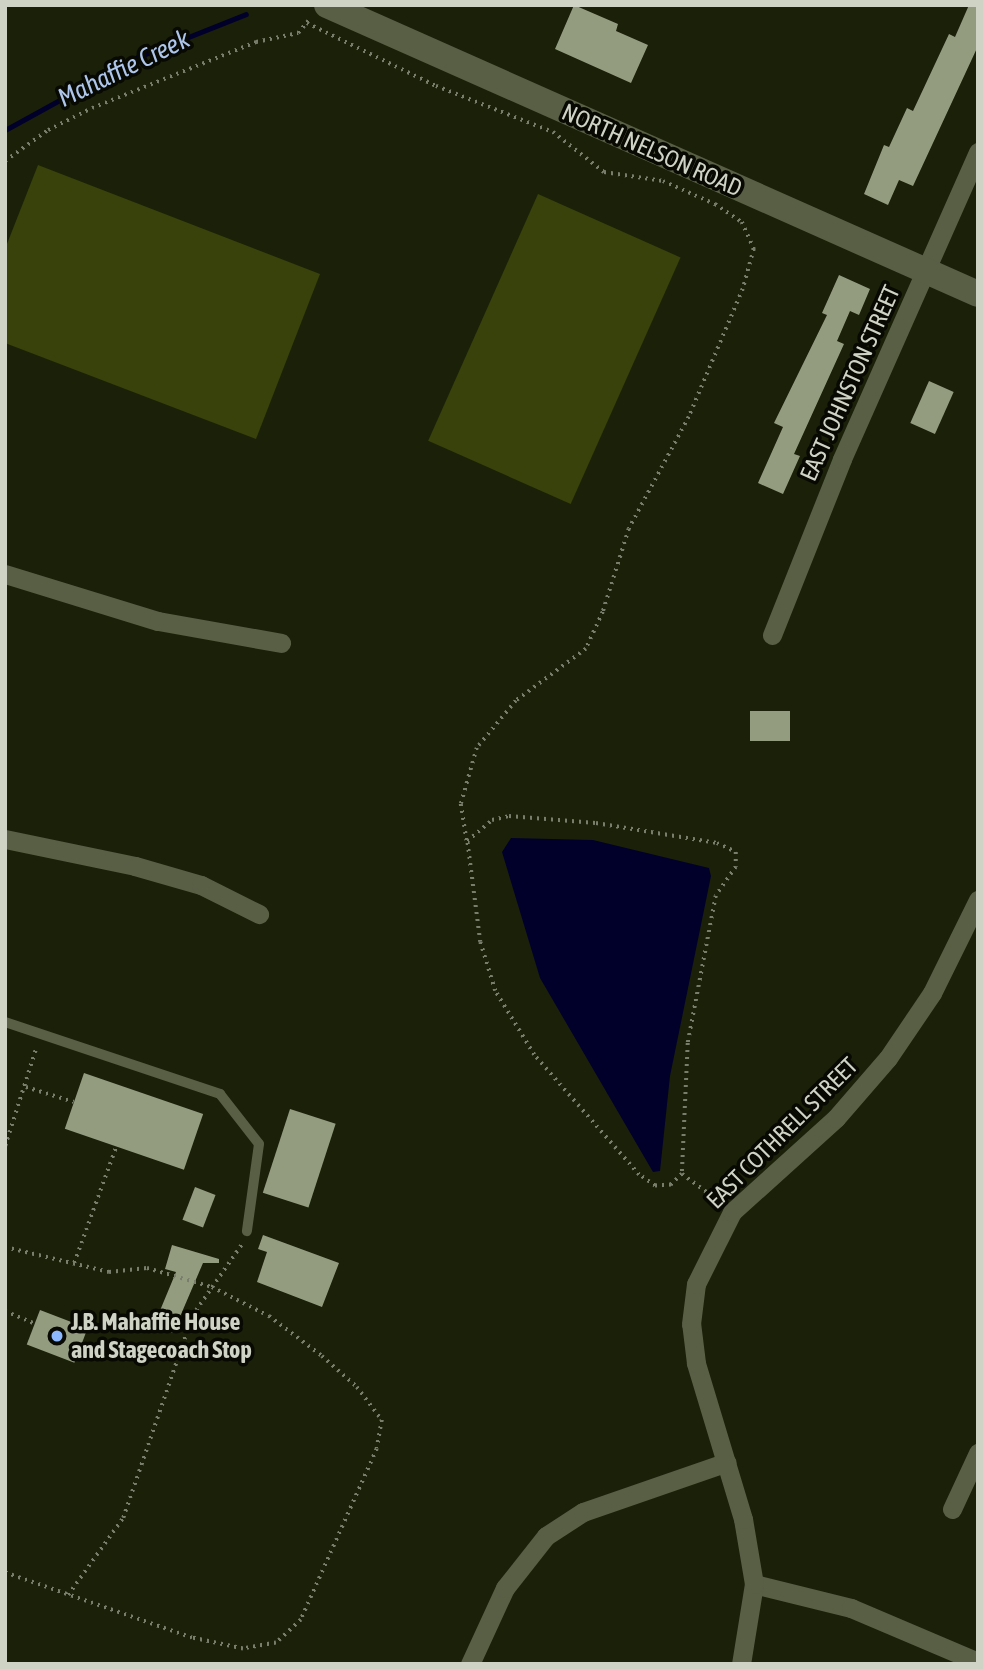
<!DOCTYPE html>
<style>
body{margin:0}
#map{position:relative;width:983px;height:1669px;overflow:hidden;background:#1b2009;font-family:"Asap Condensed",sans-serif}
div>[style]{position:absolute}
.green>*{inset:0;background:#38420a;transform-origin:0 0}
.water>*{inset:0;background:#00002b}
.stream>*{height:5px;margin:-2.5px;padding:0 2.5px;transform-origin:2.5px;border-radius:2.5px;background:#00002b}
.building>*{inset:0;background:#949c80;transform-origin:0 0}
.path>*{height:3.5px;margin-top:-1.75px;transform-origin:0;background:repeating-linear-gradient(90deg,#797e6c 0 2px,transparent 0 7px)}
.lane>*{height:10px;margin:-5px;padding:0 5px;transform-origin:5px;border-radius:5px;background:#585f45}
.street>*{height:19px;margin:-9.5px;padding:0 9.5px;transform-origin:9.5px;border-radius:9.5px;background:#585f45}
.secondary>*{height:26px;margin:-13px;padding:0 13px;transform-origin:13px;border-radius:13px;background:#585f45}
.dots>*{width:19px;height:19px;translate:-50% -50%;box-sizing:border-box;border:4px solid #070902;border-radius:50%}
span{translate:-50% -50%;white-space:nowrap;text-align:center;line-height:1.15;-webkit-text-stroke:7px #070902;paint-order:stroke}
.street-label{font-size:24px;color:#cfd3c5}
.poi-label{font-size:24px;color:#cfd3c5;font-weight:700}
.left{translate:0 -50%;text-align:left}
.water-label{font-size:26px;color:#aec6ec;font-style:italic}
.frame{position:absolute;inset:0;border:7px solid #cfd3c5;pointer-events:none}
</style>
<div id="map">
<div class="green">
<div style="clip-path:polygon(38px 165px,320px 274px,256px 439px,5px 343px,5px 249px)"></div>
<div style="left:538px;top:194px;width:156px;height:270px;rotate:24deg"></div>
</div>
<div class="water">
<div style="clip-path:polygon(511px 838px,593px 840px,709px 868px,711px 876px,670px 1076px,660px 1171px,653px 1172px,540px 978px,502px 852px)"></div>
</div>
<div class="stream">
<div style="left:5px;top:130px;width:152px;rotate:-28.8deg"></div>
<div style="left:138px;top:57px;width:116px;rotate:-21.7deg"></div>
</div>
<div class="building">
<div style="clip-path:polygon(574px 5px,618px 24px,616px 31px,648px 45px,631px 83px,555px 49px)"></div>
<div style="clip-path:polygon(969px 5px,978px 5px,978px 46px,913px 186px,899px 180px,888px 205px,864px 194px,884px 145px,889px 147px,907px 108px,913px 111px,949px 34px,955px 37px)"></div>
<div style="clip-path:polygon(839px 275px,870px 289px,859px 315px,850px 311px,837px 341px,844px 344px,794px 454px,800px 456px,783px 494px,758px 483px,783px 427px,774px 423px,827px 315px,822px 313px)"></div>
<div style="left:929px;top:381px;width:27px;height:46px;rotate:24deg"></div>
<div style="left:790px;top:711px;width:30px;height:40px;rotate:90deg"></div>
<div style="left:84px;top:1073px;width:126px;height:59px;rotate:19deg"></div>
<div style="left:290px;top:1109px;width:48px;height:88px;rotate:18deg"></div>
<div style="left:195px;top:1187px;width:22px;height:35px;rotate:21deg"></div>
<div style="clip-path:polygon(263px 1235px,339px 1263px,322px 1307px,257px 1282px,267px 1252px,258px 1249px)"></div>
<div style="clip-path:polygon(172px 1245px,219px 1259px,219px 1263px,203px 1263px,173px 1333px,154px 1325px,176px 1272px,165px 1269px)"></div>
<div style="left:40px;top:1310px;width:51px;height:37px;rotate:21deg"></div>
</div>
<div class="path">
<div style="left:307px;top:23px;width:144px;rotate:26deg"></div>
<div style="left:436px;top:86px;width:126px;rotate:21.5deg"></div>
<div style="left:553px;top:132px;width:65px;rotate:38.1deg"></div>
<div style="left:604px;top:172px;width:60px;rotate:8.7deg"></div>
<div style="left:663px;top:181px;width:57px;rotate:23.9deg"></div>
<div style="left:715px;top:204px;width:32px;rotate:34deg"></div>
<div style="left:742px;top:222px;width:30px;rotate:66deg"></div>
<div style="left:754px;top:249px;width:41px;rotate:105.4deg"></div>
<div style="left:743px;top:289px;width:139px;rotate:112.9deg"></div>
<div style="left:689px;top:417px;width:127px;rotate:118.2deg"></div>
<div style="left:629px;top:529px;width:87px;rotate:107.4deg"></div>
<div style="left:603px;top:612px;width:41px;rotate:114.7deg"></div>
<div style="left:586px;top:649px;width:87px;rotate:143.4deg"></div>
<div style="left:516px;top:701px;width:61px;rotate:129.7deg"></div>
<div style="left:477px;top:748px;width:58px;rotate:105.9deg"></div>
<div style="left:461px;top:804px;width:37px;rotate:81deg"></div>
<div style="left:5px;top:161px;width:53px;rotate:-35.8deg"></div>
<div style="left:48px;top:130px;width:49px;rotate:-26.6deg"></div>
<div style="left:92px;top:108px;width:177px;rotate:-21.9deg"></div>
<div style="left:256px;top:42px;width:43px;rotate:-12.1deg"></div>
<div style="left:298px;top:33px;width:16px;rotate:-50deg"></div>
<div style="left:509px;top:816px;width:87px;rotate:4.6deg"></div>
<div style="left:596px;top:823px;width:123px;rotate:9.4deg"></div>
<div style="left:717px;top:843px;width:21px;rotate:25deg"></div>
<div style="left:736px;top:852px;width:15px;rotate:90deg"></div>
<div style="left:736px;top:867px;width:35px;rotate:125deg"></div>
<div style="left:716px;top:896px;width:150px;rotate:100.8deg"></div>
<div style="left:688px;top:1043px;width:131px;rotate:92.6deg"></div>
<div style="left:682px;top:1174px;width:16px;rotate:135deg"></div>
<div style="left:671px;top:1185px;width:16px;rotate:176deg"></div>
<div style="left:655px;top:1186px;width:19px;rotate:-145deg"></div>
<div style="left:639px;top:1175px;width:159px;rotate:-131.2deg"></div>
<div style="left:534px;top:1055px;width:75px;rotate:-121.4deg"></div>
<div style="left:495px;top:991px;width:51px;rotate:-107deg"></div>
<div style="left:480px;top:942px;width:102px;rotate:-97.3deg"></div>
<div style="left:467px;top:841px;width:33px;rotate:-40deg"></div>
<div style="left:492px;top:820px;width:17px;rotate:-13deg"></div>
<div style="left:26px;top:1087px;width:50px;rotate:17.4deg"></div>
<div style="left:5px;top:1146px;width:103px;rotate:-72.4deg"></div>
<div style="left:682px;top:1174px;width:46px;rotate:36.1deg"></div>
<div style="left:5px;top:1247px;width:107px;rotate:13.5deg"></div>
<div style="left:109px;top:1272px;width:38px;rotate:-6deg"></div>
<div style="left:147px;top:1268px;width:68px;rotate:16.3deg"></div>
<div style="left:212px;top:1287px;width:64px;rotate:27deg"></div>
<div style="left:269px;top:1316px;width:66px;rotate:37deg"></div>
<div style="left:322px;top:1356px;width:47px;rotate:41.5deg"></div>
<div style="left:357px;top:1387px;width:41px;rotate:52.9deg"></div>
<div style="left:382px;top:1420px;width:29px;rotate:100deg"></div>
<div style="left:377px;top:1449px;width:187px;rotate:114deg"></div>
<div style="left:301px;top:1620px;width:34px;rotate:137deg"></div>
<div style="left:276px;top:1643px;width:34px;rotate:170deg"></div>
<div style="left:243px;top:1649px;width:52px;rotate:-167.8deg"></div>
<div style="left:192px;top:1638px;width:198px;rotate:-160.8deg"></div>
<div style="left:74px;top:1263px;width:123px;rotate:-70.1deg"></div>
<div style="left:5px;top:1311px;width:33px;rotate:23deg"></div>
<div style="left:68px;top:1595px;width:95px;rotate:-54.5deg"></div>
<div style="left:123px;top:1518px;width:213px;rotate:-71.1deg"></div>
<div style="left:192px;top:1316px;width:88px;rotate:-55.2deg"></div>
</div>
<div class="lane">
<div style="left:5px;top:1022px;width:227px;rotate:18.5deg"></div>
<div style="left:220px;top:1094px;width:63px;rotate:52deg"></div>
<div style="left:259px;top:1144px;width:88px;rotate:97.9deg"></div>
</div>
<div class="street">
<div style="left:5px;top:574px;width:160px;rotate:17.1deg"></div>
<div style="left:158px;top:621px;width:125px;rotate:10.1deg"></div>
<div style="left:772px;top:635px;width:189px;rotate:-68.3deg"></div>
<div style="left:842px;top:459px;width:336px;rotate:-66.1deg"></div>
<div style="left:5px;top:839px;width:133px;rotate:11.7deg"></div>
<div style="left:135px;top:866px;width:69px;rotate:16.1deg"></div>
<div style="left:201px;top:885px;width:65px;rotate:26.6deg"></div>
<div style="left:952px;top:1509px;width:62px;rotate:-65.1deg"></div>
<div style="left:754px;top:1584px;width:100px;rotate:13.9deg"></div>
<div style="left:851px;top:1608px;width:138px;rotate:23deg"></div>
<div style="left:470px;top:1664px;width:84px;rotate:-65.3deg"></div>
<div style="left:505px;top:1588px;width:66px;rotate:-51.7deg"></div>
<div style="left:546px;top:1536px;width:44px;rotate:-33deg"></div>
<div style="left:583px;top:1512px;width:152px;rotate:-19.1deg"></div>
<div style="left:741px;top:1664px;width:81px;rotate:-80.8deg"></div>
<div style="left:754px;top:1584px;width:66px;rotate:-99.6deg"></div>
<div style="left:743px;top:1519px;width:163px;rotate:-106.8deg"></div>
<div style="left:696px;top:1363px;width:39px;rotate:-97deg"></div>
<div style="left:691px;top:1324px;width:40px;rotate:-82.9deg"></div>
<div style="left:696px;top:1284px;width:80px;rotate:-63.4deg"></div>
<div style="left:732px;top:1212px;width:140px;rotate:-42.1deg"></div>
<div style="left:836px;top:1118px;width:79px;rotate:-49.1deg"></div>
<div style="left:888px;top:1058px;width:78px;rotate:-55.9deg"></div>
<div style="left:932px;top:993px;width:104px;rotate:-63.7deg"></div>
</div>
<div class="secondary">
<div style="left:327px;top:5px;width:712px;rotate:23.94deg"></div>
</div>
<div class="dots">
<div style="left:57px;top:1336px;background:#8eb8fd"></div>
</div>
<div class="street-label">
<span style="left:652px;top:150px;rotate:24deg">NORTH NELSON ROAD</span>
<span style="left:850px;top:383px;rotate:-66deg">EAST JOHNSTON STREET</span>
<span style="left:782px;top:1133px;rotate:-45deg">EAST COTHRELL STREET</span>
</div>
<div class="poi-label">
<span class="left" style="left:71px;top:1336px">J.B. Mahaffie House<br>and Stagecoach Stop</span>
</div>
<div class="water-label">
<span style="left:124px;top:69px;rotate:-26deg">Mahaffie Creek</span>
</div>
<div class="frame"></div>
</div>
